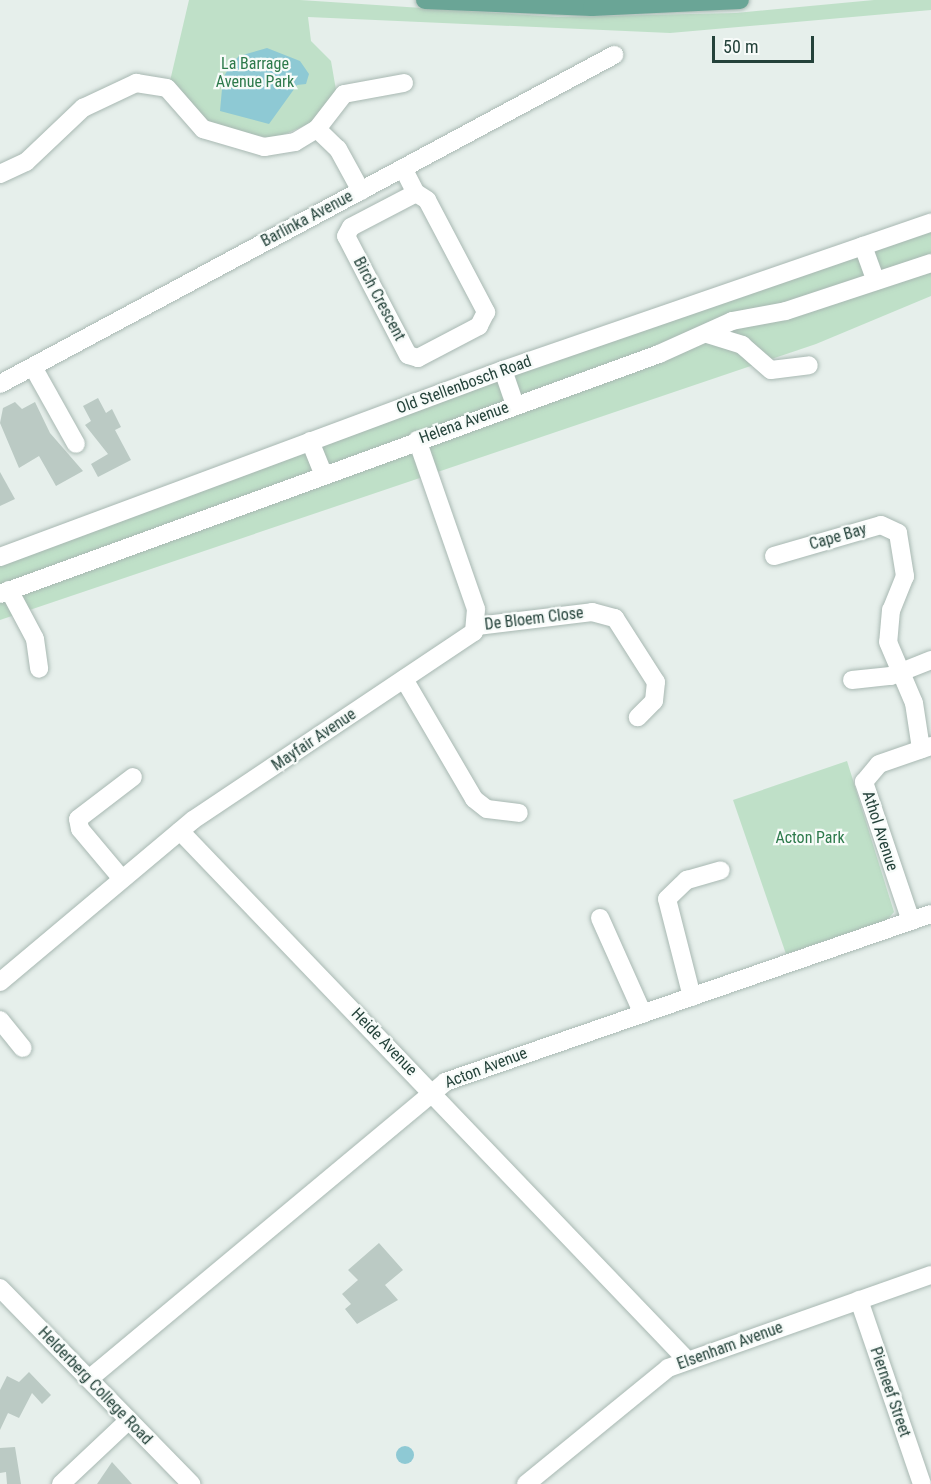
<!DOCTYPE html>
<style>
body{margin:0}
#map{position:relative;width:931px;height:1484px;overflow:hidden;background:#e6efeb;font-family:"Roboto Condensed",sans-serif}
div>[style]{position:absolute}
.green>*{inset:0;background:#bfe0c8}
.water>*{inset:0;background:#8ec9d4}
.round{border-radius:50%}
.building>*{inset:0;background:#bbcac4}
.roads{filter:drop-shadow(0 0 2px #a8b8b2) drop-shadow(0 0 2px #a8b8b2)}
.minor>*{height:18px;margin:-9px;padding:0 9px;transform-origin:9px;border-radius:9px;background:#fff}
.major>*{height:18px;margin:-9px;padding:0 9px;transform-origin:9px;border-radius:9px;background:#6aa596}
span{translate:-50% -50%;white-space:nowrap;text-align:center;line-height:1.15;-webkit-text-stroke:4.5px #f7fbf9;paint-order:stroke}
.park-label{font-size:16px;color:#2d7a4b}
.street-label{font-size:16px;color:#24423a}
.scale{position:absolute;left:712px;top:36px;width:102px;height:27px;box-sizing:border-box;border:3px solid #24423a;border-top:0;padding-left:8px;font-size:18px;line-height:21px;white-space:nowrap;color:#24423a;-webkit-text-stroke:4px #f7fbf9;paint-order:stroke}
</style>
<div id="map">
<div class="green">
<div style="clip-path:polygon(189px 0,300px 0,558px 17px,736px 13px,874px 0,931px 0,931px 10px,670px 33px,308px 17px,311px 41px,331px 61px,336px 90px,315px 121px,274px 139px,209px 126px,170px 81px)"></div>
<div style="clip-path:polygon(931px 231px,931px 296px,816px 344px,0 620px,0 563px,524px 372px)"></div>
<div style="clip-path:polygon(847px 761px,894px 912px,887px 920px,786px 954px,733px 800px)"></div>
</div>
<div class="water">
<div style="clip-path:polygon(267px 48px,300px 61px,309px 74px,306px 84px,297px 85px,269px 124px,220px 111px,223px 78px,230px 66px,239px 56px)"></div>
<div class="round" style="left:396px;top:1446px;width:18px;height:18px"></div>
</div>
<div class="building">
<div style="clip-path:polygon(98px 398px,106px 413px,112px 409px,121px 427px,115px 430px,131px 460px,98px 477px,91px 464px,108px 454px,85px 425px,91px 421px,83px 406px)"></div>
<div style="clip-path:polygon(15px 402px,22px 409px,35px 402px,50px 433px,83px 471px,56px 486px,39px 456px,19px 468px,0 423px,3px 408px)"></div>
<div style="clip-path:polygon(0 472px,15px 499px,0 506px)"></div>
<div style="clip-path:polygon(379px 1243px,403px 1270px,385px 1285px,398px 1300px,357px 1324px,345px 1309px,351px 1304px,342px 1294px,358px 1280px,348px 1270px)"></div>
<div style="clip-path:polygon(29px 1372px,51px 1395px,42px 1404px,32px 1393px,19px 1418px,8px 1413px,0 1430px,0 1390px,7px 1376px,19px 1382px)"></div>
<div style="clip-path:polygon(15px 1447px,21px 1484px,7px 1484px,6px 1472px,0 1473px,0 1448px)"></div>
<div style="clip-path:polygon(112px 1462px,132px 1484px,97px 1484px)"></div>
</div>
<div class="roads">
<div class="minor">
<div style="left:317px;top:129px;width:29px;rotate:44deg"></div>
<div style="left:338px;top:149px;width:48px;rotate:61.3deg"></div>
<div style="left:403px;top:168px;width:28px;rotate:63deg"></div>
<div style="left:416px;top:193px;width:13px;rotate:32deg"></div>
<div style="left:427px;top:200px;width:127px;rotate:62.2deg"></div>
<div style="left:486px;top:312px;width:16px;rotate:117deg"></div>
<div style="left:479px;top:326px;width:69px;rotate:152.3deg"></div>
<div style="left:418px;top:358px;width:10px;rotate:-163deg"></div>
<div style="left:408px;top:355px;width:134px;rotate:-117.5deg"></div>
<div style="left:346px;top:236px;width:10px;rotate:-61deg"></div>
<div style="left:351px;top:227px;width:73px;rotate:-27.6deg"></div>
<div style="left:0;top:174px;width:29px;rotate:-25deg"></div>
<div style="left:26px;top:162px;width:79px;rotate:-43.5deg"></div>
<div style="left:83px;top:108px;width:59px;rotate:-25.3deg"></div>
<div style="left:136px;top:83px;width:31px;rotate:9deg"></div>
<div style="left:167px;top:88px;width:55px;rotate:48.7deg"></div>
<div style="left:203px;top:129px;width:64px;rotate:16.4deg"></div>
<div style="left:264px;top:147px;width:31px;rotate:-9deg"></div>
<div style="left:295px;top:142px;width:26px;rotate:-31deg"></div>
<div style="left:317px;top:129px;width:44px;rotate:-52.4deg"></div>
<div style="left:344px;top:94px;width:61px;rotate:-10.4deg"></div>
<div style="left:863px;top:246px;width:37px;rotate:70deg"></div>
<div style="left:707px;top:334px;width:37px;rotate:17deg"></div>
<div style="left:742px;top:345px;width:38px;rotate:41deg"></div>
<div style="left:771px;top:370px;width:38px;rotate:-7deg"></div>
<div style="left:33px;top:367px;width:88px;rotate:60.8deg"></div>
<div style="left:503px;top:370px;width:37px;rotate:71deg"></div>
<div style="left:0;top:384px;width:697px;rotate:-28.18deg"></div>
<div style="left:310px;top:441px;width:37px;rotate:68deg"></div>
<div style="left:774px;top:556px;width:111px;rotate:-16.2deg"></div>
<div style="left:881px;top:525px;width:19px;rotate:25deg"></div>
<div style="left:898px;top:533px;width:44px;rotate:80.8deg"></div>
<div style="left:905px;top:576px;width:37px;rotate:112deg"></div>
<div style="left:891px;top:610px;width:32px;rotate:95deg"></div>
<div style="left:888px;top:642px;width:66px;rotate:66.9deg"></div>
<div style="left:914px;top:703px;width:47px;rotate:81.3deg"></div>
<div style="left:0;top:557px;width:537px;rotate:-20.39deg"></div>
<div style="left:503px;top:370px;width:453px;rotate:-19deg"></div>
<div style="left:9px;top:590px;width:55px;rotate:62deg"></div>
<div style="left:35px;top:639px;width:30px;rotate:82deg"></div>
<div style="left:0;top:594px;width:701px;rotate:-20.01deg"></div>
<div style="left:659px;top:354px;width:80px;rotate:-24.3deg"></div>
<div style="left:732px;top:321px;width:55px;rotate:-10.5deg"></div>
<div style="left:786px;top:311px;width:153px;rotate:-18.3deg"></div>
<div style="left:477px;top:626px;width:116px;rotate:-6.9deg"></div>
<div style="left:592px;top:612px;width:24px;rotate:15deg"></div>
<div style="left:615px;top:618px;width:76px;rotate:57.4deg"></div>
<div style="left:656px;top:682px;width:19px;rotate:96deg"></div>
<div style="left:654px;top:701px;width:23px;rotate:135deg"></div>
<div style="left:404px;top:679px;width:139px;rotate:59.7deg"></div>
<div style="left:474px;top:799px;width:16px;rotate:38deg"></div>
<div style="left:487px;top:809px;width:32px;rotate:7deg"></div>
<div style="left:852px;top:680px;width:39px;rotate:-6deg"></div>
<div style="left:891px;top:676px;width:43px;rotate:-21.8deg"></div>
<div style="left:180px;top:831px;width:731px;rotate:46.22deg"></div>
<div style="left:122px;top:879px;width:65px;rotate:-130deg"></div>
<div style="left:80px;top:829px;width:10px;rotate:-101deg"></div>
<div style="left:78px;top:819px;width:69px;rotate:-37.4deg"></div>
<div style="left:600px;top:918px;width:105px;rotate:65.9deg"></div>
<div style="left:911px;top:921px;width:147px;rotate:-108.7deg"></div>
<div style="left:864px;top:782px;width:23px;rotate:-50deg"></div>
<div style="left:879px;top:764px;width:55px;rotate:-19.1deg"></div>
<div style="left:0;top:982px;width:252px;rotate:-40deg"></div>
<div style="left:193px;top:820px;width:338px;rotate:-33.8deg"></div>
<div style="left:474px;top:632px;width:23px;rotate:-85deg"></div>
<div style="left:476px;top:609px;width:179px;rotate:-109.2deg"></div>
<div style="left:692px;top:997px;width:101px;rotate:-104.3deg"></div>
<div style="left:667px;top:899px;width:28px;rotate:-44deg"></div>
<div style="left:687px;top:880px;width:35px;rotate:-16deg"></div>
<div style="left:0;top:1020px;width:36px;rotate:51deg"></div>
<div style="left:0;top:1288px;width:274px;rotate:45.7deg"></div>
<div style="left:859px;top:1300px;width:194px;rotate:71.1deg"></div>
<div style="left:89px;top:1379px;width:464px;rotate:-39.8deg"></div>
<div style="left:445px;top:1082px;width:514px;rotate:-19.07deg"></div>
<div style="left:61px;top:1484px;width:93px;rotate:-43.3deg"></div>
<div style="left:526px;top:1484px;width:183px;rotate:-39.2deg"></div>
<div style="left:668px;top:1368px;width:279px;rotate:-19.5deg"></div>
</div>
<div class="major">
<div style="left:425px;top:0;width:167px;rotate:2.4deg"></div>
<div style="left:592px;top:7px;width:148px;rotate:-2.7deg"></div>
</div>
</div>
<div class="park-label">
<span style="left:255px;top:73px">La Barrage<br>Avenue Park</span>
<span style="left:810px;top:838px">Acton Park</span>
</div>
<div class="street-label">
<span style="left:307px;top:219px;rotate:-28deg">Barlinka Avenue</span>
<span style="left:379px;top:299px;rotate:62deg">Birch Crescent</span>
<span style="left:464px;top:385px;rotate:-20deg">Old Stellenbosch Road</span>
<span style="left:464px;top:423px;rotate:-20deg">Helena Avenue</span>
<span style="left:838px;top:537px;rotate:-16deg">Cape Bay</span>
<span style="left:534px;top:619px;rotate:-7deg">De Bloem Close</span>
<span style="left:314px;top:740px;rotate:-34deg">Mayfair Avenue</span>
<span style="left:880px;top:831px;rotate:72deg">Athol Avenue</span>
<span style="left:384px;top:1042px;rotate:46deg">Heide Avenue</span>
<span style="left:486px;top:1068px;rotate:-21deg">Acton Avenue</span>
<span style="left:730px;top:1346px;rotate:-20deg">Elsenham Avenue</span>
<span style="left:95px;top:1386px;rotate:46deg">Helderberg College Road</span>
<span style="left:890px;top:1392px;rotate:71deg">Pierneef Street</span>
</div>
<div class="scale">50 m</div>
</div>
